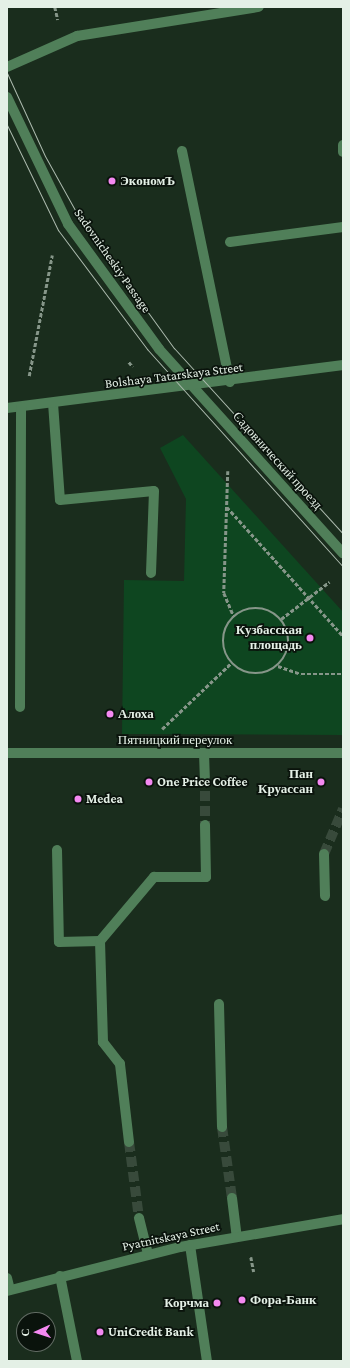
<!DOCTYPE html>
<meta charset="utf-8">
<style>
body{margin:0}
#map{position:relative;width:350px;height:1368px;overflow:hidden;background:#1a2d1d;font-family:"Crimson Pro",serif}
div>[style]{position:absolute}
.green>*{inset:0;background:#0e4620}
.minor-tunnel>*{height:10px;margin-top:-5px;transform-origin:0;background:repeating-linear-gradient(90deg,#384a3b 0 10px,transparent 0 15px)}
.path>*{height:2.5px;margin-top:-1.25px;transform-origin:0;background:repeating-linear-gradient(90deg,#869689 0 4px,transparent 0 6px)}
.path>.ring{margin:-1.25px;padding:0;box-sizing:content-box;background:none;border:2.5px solid #869689;border-radius:50%}
.minor>*{height:10px;margin:-5px;padding:0 5px;transform-origin:5px;border-radius:5px;background:#507f59}
.tram>*{height:1px;margin:-0.5px;padding:0 0.5px;transform-origin:0.5px;border-radius:0.5px;background:#acbaae}
.dots>*{width:11px;height:11px;translate:-50% -50%;box-sizing:border-box;border:2px solid #0a130c;border-radius:50%}
span{translate:-50% -50%;white-space:nowrap;text-align:center;line-height:1.15;-webkit-text-stroke:3.5px #0a130c;paint-order:stroke}
.poi-label{font-size:13px;color:#e4f0e6;font-weight:700}
.left{translate:0 -50%;text-align:left}
.right{translate:-100% -50%;text-align:right}
.street-label{font-size:13px;color:#e4f0e6}
.frame{position:absolute;inset:0;border:8px solid #e4f0e6;pointer-events:none}
.north{position:absolute;left:16px;top:1312px;width:40px;height:40px;box-sizing:border-box;background:#0a130c;border:1px solid #616b63;border-radius:50%;rotate:267deg;font-size:11px;font-weight:700;line-height:16px;text-align:center;color:#e4f0e6}
.north::after{content:'';display:block;margin:auto;width:14px;height:18px;background:#f489f1;clip-path:polygon(50% 0,100% 100%,50% 72%,0 100%)}
</style>
<div id="map">
<div class="green">
<div style="clip-path:polygon(183px 435px,343px 612px,343px 735px,122px 734px,124px 580px,184px 581px,186px 499px,160px 448px)"></div>
</div>
<div class="minor-tunnel">
<div style="left:205px;top:776px;width:49px;rotate:90deg"></div>
<div style="left:324px;top:854px;width:49px;rotate:-67.1deg"></div>
<div style="left:222px;top:1127px;width:72px;rotate:82deg"></div>
<div style="left:129px;top:1142px;width:77px;rotate:82.5deg"></div>
</div>
<div class="path">
<div style="left:55px;top:7px;width:13px;rotate:77deg"></div>
<div style="left:129px;top:362px;width:6px;rotate:51deg"></div>
<div style="left:29px;top:376px;width:123px;rotate:-79.2deg"></div>
<div style="left:228px;top:471px;width:122px;rotate:91.9deg"></div>
<div style="left:224px;top:593px;width:25px;rotate:67deg"></div>
<div style="left:227px;top:507px;width:173px;rotate:48deg"></div>
<div class="ring" style="left:223px;top:608px;width:63.5px;height:63.5px"></div>
<div style="left:281px;top:619px;width:61px;rotate:-37.6deg"></div>
<div style="left:278px;top:666px;width:24px;rotate:19deg"></div>
<div style="left:301px;top:674px;width:42px"></div>
<div style="left:162px;top:729px;width:95px;rotate:-43.7deg"></div>
<div style="left:251px;top:1257px;width:15px;rotate:79deg"></div>
</div>
<div class="minor">
<div style="left:7px;top:67px;width:77px;rotate:-23.9deg"></div>
<div style="left:77px;top:36px;width:184px;rotate:-9.1deg"></div>
<div style="left:7px;top:97px;width:141px;rotate:64.3deg"></div>
<div style="left:68px;top:224px;width:155px;rotate:53.9deg"></div>
<div style="left:159px;top:349px;width:275px;rotate:48deg"></div>
<div style="left:343px;top:145px;width:7px;rotate:90deg"></div>
<div style="left:182px;top:151px;width:236px;rotate:78.3deg"></div>
<div style="left:230px;top:242px;width:114px;rotate:-7.6deg"></div>
<div style="left:53px;top:403px;width:97px;rotate:85.9deg"></div>
<div style="left:60px;top:500px;width:94px;rotate:-5.5deg"></div>
<div style="left:154px;top:491px;width:82px;rotate:92.1deg"></div>
<div style="left:7px;top:408px;width:339px;rotate:-7.3deg"></div>
<div style="left:20px;top:707px;width:300px;rotate:-89.8deg"></div>
<div style="left:7px;top:753px;width:336px"></div>
<div style="left:204px;top:753px;width:23px;rotate:88deg"></div>
<div style="left:57px;top:850px;width:92px;rotate:88.8deg"></div>
<div style="left:59px;top:942px;width:41px;rotate:-1.4deg"></div>
<div style="left:324px;top:854px;width:42px;rotate:88.6deg"></div>
<div style="left:219px;top:1004px;width:123px;rotate:88.6deg"></div>
<div style="left:129px;top:1142px;width:79px;rotate:-96.6deg"></div>
<div style="left:120px;top:1064px;width:28px;rotate:-128deg"></div>
<div style="left:103px;top:1042px;width:101px;rotate:-91.7deg"></div>
<div style="left:100px;top:941px;width:84px;rotate:-49.8deg"></div>
<div style="left:154px;top:877px;width:52px"></div>
<div style="left:206px;top:877px;width:52px;rotate:-91.1deg"></div>
<div style="left:232px;top:1198px;width:39px;rotate:83deg"></div>
<div style="left:139px;top:1218px;width:37px;rotate:76deg"></div>
<div style="left:190px;top:1245px;width:117px;rotate:81.7deg"></div>
<div style="left:60px;top:1276px;width:87px;rotate:78.7deg"></div>
<div style="left:7px;top:1278px;width:12px;rotate:76deg"></div>
<div style="left:7px;top:1291px;width:179px;rotate:-14.3deg"></div>
<div style="left:180px;top:1247px;width:165px;rotate:-9.7deg"></div>
</div>
<div class="tram">
<div style="left:7px;top:73px;width:91px;rotate:65.4deg"></div>
<div style="left:45px;top:156px;width:70px;rotate:60.9deg"></div>
<div style="left:79px;top:217px;width:162px;rotate:54.1deg"></div>
<div style="left:174px;top:348px;width:251px;rotate:47.7deg"></div>
<div style="left:7px;top:125px;width:117px;rotate:64.1deg"></div>
<div style="left:58px;top:230px;width:149px;rotate:53.2deg"></div>
<div style="left:147px;top:349px;width:293px;rotate:48deg"></div>
</div>
<div class="dots">
<div style="left:112px;top:181px;background:#f489f1"></div>
<div style="left:310px;top:638px;background:#f489f1"></div>
<div style="left:110px;top:714px;background:#f489f1"></div>
<div style="left:149px;top:782px;background:#f489f1"></div>
<div style="left:321px;top:782px;background:#f489f1"></div>
<div style="left:78px;top:799px;background:#f489f1"></div>
<div style="left:242px;top:1300px;background:#f489f1"></div>
<div style="left:217px;top:1303px;background:#f489f1"></div>
<div style="left:100px;top:1332px;background:#f489f1"></div>
</div>
<div class="poi-label">
<span class="left" style="left:120px;top:181px">ЭкономЪ</span>
<span class="right" style="left:302px;top:638px">Кузбасская<br>площадь</span>
<span class="left" style="left:118px;top:714px">Алоха</span>
<span class="right" style="left:313px;top:782px">Пан<br>Круассан</span>
<span class="left" style="left:157px;top:782px">One Price Coffee</span>
<span class="left" style="left:86px;top:799px">Medea</span>
<span class="left" style="left:250px;top:1300px">Фора-Банк</span>
<span class="right" style="left:209px;top:1303px">Корчма</span>
<span class="left" style="left:108px;top:1332px">UniCredit Bank</span>
</div>
<div class="street-label">
<span style="left:112px;top:261px;rotate:55deg">Sadovnicheskiy Passage</span>
<span style="left:174px;top:376px;rotate:-7deg">Bolshaya Tatarskaya Street</span>
<span style="left:277px;top:461px;rotate:48deg">Садовнический проезд</span>
<span style="left:175px;top:740px">Пятницкий переулок</span>
<span style="left:171px;top:1237px;rotate:-12deg">Pyatnitskaya Street</span>
</div>
<div class="frame"></div>
<div class="north">С</div>
</div>
